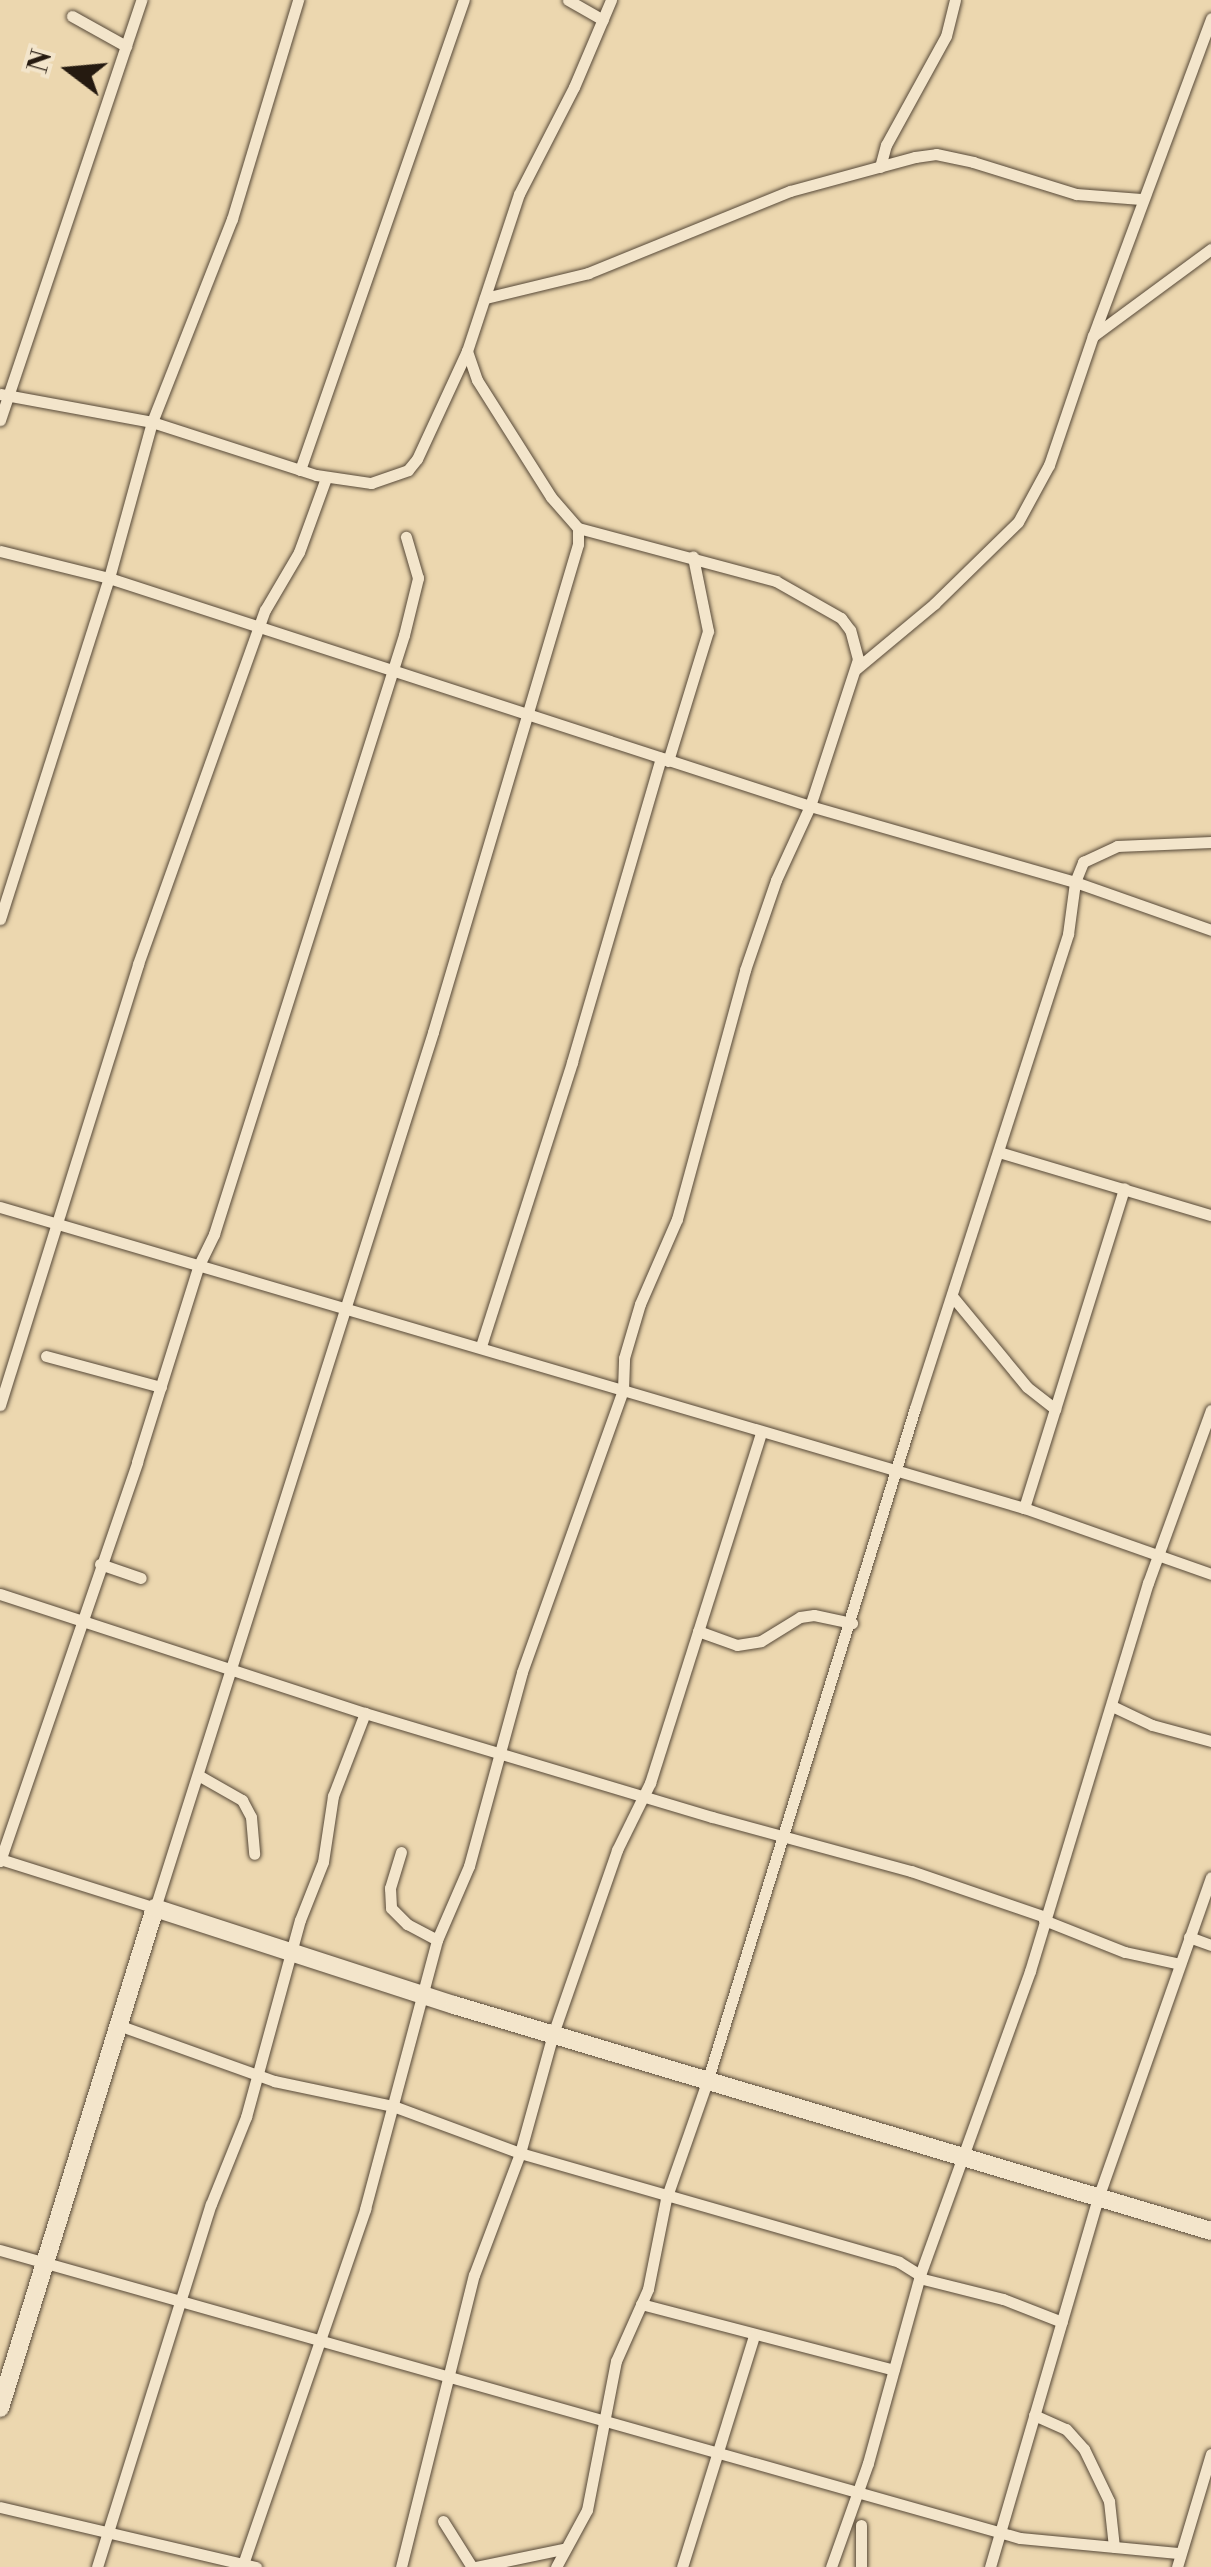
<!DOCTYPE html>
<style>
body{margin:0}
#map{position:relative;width:1211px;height:2567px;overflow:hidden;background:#ecd7af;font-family:"Libre Bodoni",serif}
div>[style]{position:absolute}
.roads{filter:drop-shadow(0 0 2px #574938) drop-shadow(0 0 2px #574938)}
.street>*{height:11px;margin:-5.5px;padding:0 5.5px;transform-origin:5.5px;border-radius:5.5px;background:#f3e5cb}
.secondary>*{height:18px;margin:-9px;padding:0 9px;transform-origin:9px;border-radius:9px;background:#f3e5cb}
span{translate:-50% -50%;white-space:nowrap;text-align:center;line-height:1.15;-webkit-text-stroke:9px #f3e5cb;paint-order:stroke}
.north{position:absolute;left:20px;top:20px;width:100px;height:100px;-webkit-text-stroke:8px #f3e5cb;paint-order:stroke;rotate:286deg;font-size:28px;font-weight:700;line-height:40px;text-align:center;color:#251a10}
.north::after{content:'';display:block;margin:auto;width:35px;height:45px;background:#251a10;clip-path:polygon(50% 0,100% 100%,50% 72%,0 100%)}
</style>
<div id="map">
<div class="roads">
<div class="street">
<div style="left:568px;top:0;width:40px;rotate:29.7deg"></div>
<div style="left:72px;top:16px;width:62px;rotate:29.1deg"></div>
<div style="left:880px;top:167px;width:23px;rotate:-75deg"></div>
<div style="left:886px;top:145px;width:124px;rotate:-61.2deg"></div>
<div style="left:946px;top:36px;width:37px;rotate:-76deg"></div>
<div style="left:485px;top:298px;width:106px;rotate:-13.6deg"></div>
<div style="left:588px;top:273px;width:218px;rotate:-22.1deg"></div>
<div style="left:790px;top:191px;width:130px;rotate:-15.2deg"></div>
<div style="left:915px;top:157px;width:21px;rotate:-8deg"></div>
<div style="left:936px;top:154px;width:38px;rotate:12deg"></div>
<div style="left:973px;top:162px;width:108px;rotate:17.3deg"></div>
<div style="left:1076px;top:194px;width:65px;rotate:4.4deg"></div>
<div style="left:1093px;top:336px;width:339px;rotate:-69.6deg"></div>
<div style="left:0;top:394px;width:155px;rotate:10.4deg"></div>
<div style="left:152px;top:422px;width:172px;rotate:17.9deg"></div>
<div style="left:316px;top:475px;width:56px;rotate:8.3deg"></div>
<div style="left:371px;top:483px;width:39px;rotate:-19deg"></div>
<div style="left:408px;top:470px;width:14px;rotate:-51deg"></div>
<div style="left:417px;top:459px;width:119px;rotate:-65.2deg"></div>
<div style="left:0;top:420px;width:443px;rotate:-71.4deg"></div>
<div style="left:300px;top:470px;width:498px;rotate:-70.8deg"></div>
<div style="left:0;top:551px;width:112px;rotate:13.9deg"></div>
<div style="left:109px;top:578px;width:737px;rotate:18.02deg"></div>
<div style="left:810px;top:806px;width:276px;rotate:16deg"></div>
<div style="left:1075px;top:882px;width:144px;rotate:19.4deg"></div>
<div style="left:856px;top:669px;width:102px;rotate:-39.8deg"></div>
<div style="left:934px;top:604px;width:117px;rotate:-44.3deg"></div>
<div style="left:1018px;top:522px;width:65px;rotate:-61.5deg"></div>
<div style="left:1049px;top:465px;width:136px;rotate:-71.2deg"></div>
<div style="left:1093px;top:336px;width:147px;rotate:-36.4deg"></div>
<div style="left:668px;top:761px;width:136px;rotate:-72.9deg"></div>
<div style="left:708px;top:631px;width:76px;rotate:-101.5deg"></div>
<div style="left:0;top:919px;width:358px;rotate:-72.3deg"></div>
<div style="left:109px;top:578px;width:162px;rotate:-74.6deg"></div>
<div style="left:152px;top:422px;width:218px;rotate:-68.5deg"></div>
<div style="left:232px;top:219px;width:229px;rotate:-73.2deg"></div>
<div style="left:999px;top:1152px;width:221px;rotate:16.6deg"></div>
<div style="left:0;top:1207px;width:1067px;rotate:16.38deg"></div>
<div style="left:1024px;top:1508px;width:198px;rotate:19.4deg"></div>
<div style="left:952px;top:1296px;width:118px;rotate:50.5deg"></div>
<div style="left:1027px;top:1387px;width:36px;rotate:38deg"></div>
<div style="left:481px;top:1346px;width:298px;rotate:-72.2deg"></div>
<div style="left:572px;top:1062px;width:317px;rotate:-73.7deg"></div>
<div style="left:46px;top:1356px;width:119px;rotate:15.1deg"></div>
<div style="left:0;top:1405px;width:462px;rotate:-72.6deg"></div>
<div style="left:138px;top:964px;width:376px;rotate:-70.3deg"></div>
<div style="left:265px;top:610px;width:67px;rotate:-59.6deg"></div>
<div style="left:299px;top:552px;width:79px;rotate:-70deg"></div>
<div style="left:1024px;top:1508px;width:335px;rotate:-72.6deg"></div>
<div style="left:100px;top:1564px;width:43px;rotate:18.9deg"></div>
<div style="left:0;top:1594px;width:384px;rotate:18.1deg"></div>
<div style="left:365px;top:1713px;width:362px;rotate:16.7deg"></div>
<div style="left:712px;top:1817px;width:206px;rotate:15.2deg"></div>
<div style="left:911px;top:1871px;width:142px;rotate:18.9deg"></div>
<div style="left:698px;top:1631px;width:41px;rotate:19.7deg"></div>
<div style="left:737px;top:1645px;width:24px;rotate:-9deg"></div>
<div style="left:761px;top:1641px;width:46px;rotate:-31.6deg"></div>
<div style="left:800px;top:1617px;width:14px;rotate:-8deg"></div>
<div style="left:814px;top:1615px;width:39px;rotate:12deg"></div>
<div style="left:1112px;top:1706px;width:44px;rotate:25.4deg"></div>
<div style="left:1152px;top:1725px;width:61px;rotate:15.2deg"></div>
<div style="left:198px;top:1775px;width:51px;rotate:29.6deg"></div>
<div style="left:242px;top:1800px;width:19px;rotate:62deg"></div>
<div style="left:251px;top:1817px;width:37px;rotate:85deg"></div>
<div style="left:401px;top:1852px;width:38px;rotate:107deg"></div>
<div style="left:390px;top:1888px;width:20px;rotate:87deg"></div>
<div style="left:391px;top:1908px;width:23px;rotate:45deg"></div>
<div style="left:407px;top:1924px;width:34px;rotate:28deg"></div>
<div style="left:0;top:1859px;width:163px;rotate:17.5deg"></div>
<div style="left:155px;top:1908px;width:919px;rotate:-72.39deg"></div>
<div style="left:433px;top:1032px;width:509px;rotate:-73.45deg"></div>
<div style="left:578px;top:544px;width:16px;rotate:-90deg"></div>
<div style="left:578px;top:528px;width:41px;rotate:-131.1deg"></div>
<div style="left:551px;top:497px;width:138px;rotate:-122.3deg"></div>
<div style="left:477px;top:380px;width:31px;rotate:-109deg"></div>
<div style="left:467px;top:351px;width:165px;rotate:-71.7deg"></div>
<div style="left:519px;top:194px;width:120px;rotate:-62.8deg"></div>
<div style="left:574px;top:87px;width:95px;rotate:-67deg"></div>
<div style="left:0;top:1861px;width:422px;rotate:-71deg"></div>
<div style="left:137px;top:1462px;width:204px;rotate:-72.6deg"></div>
<div style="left:198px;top:1267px;width:37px;rotate:-64deg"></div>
<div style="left:214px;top:1234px;width:628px;rotate:-72.4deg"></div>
<div style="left:404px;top:635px;width:59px;rotate:-76.2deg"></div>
<div style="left:418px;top:578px;width:43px;rotate:-106.3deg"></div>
<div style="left:1044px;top:1920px;width:87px;rotate:21.6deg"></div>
<div style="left:1125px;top:1952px;width:56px;rotate:12.3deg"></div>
<div style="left:1189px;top:1937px;width:23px;rotate:20deg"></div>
<div style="left:118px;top:2025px;width:166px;rotate:19.7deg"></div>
<div style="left:274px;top:2081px;width:122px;rotate:11.9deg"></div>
<div style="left:393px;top:2106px;width:135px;rotate:20.3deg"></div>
<div style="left:520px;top:2153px;width:394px;rotate:16deg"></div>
<div style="left:899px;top:2262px;width:25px;rotate:32deg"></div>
<div style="left:0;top:2250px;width:1060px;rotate:15.77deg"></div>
<div style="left:1020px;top:2538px;width:161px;rotate:5.4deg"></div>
<div style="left:919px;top:2278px;width:87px;rotate:14deg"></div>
<div style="left:1003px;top:2299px;width:63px;rotate:21.3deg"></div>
<div style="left:641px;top:2304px;width:261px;rotate:14.6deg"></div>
<div style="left:1034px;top:2415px;width:35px;rotate:24deg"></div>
<div style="left:1066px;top:2429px;width:27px;rotate:48deg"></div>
<div style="left:1084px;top:2449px;width:58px;rotate:64.3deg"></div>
<div style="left:1109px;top:2501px;width:46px;rotate:83.8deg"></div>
<div style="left:0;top:2507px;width:263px;rotate:13.2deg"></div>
<div style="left:443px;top:2521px;width:54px;rotate:57.8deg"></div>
<div style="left:861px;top:2525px;width:42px;rotate:90deg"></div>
<div style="left:97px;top:2567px;width:380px;rotate:-72.6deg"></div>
<div style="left:211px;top:2204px;width:94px;rotate:-68.1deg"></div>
<div style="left:246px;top:2117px;width:204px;rotate:-74.7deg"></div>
<div style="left:300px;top:1920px;width:62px;rotate:-68.4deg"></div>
<div style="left:323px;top:1862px;width:67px;rotate:-81.4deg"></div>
<div style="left:333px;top:1796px;width:89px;rotate:-68.9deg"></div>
<div style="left:242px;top:2567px;width:379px;rotate:-71deg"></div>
<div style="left:365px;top:2209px;width:278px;rotate:-75deg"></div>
<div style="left:437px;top:1940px;width:81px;rotate:-66.6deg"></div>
<div style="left:469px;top:1866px;width:201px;rotate:-74.7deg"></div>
<div style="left:522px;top:1672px;width:300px;rotate:-70.3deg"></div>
<div style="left:623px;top:1390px;width:32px;rotate:-88deg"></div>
<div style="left:624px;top:1358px;width:56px;rotate:-73.5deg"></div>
<div style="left:640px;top:1304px;width:93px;rotate:-66.5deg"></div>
<div style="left:677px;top:1219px;width:258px;rotate:-74.7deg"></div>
<div style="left:745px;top:970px;width:95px;rotate:-71deg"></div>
<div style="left:776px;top:880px;width:81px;rotate:-65.3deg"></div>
<div style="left:810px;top:806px;width:155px;rotate:-71.9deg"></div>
<div style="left:858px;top:659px;width:30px;rotate:-105deg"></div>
<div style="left:850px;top:630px;width:15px;rotate:-127deg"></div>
<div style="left:841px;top:618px;width:75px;rotate:-150.4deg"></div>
<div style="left:776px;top:581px;width:205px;rotate:-165deg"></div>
<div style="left:401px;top:2567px;width:301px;rotate:-76deg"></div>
<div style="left:474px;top:2275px;width:130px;rotate:-69.3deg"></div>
<div style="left:520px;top:2153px;width:123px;rotate:-74.5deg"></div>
<div style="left:553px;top:2034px;width:195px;rotate:-70.8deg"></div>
<div style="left:617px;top:1850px;width:75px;rotate:-63.8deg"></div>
<div style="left:650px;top:1783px;width:367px;rotate:-72.4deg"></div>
<div style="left:476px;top:2567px;width:89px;rotate:-11.7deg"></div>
<div style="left:556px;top:2567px;width:65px;rotate:-61.5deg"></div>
<div style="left:587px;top:2510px;width:152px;rotate:-79deg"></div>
<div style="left:616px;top:2361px;width:79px;rotate:-66deg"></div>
<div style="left:648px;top:2289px;width:92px;rotate:-78.7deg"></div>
<div style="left:666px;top:2199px;width:124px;rotate:-70.7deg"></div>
<div style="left:707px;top:2082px;width:705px;rotate:-72.85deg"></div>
<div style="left:915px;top:1408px;width:498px;rotate:-72.1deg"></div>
<div style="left:1068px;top:934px;width:52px;rotate:-82.3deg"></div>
<div style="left:1075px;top:882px;width:22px;rotate:-68deg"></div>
<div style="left:1083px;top:862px;width:38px;rotate:-25deg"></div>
<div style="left:1117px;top:846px;width:94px;rotate:-2.4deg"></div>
<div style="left:682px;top:2567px;width:242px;rotate:-72.7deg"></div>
<div style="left:831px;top:2567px;width:110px;rotate:-70.4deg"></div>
<div style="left:868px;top:2463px;width:195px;rotate:-74.5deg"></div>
<div style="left:920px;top:2275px;width:323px;rotate:-70.1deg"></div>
<div style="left:1030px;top:1971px;width:406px;rotate:-73.1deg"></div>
<div style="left:1148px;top:1583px;width:184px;rotate:-70deg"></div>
<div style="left:990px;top:2567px;width:384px;rotate:-73.7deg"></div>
<div style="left:1098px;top:2198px;width:340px;rotate:-70.6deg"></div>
<div style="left:1177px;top:2567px;width:118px;rotate:-73.3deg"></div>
</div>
<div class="secondary">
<div style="left:0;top:2408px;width:523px;rotate:-72.78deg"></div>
<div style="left:155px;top:1908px;width:314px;rotate:18deg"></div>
<div style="left:454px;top:2005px;width:790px;rotate:16.62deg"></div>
</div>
</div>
<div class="north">N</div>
</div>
